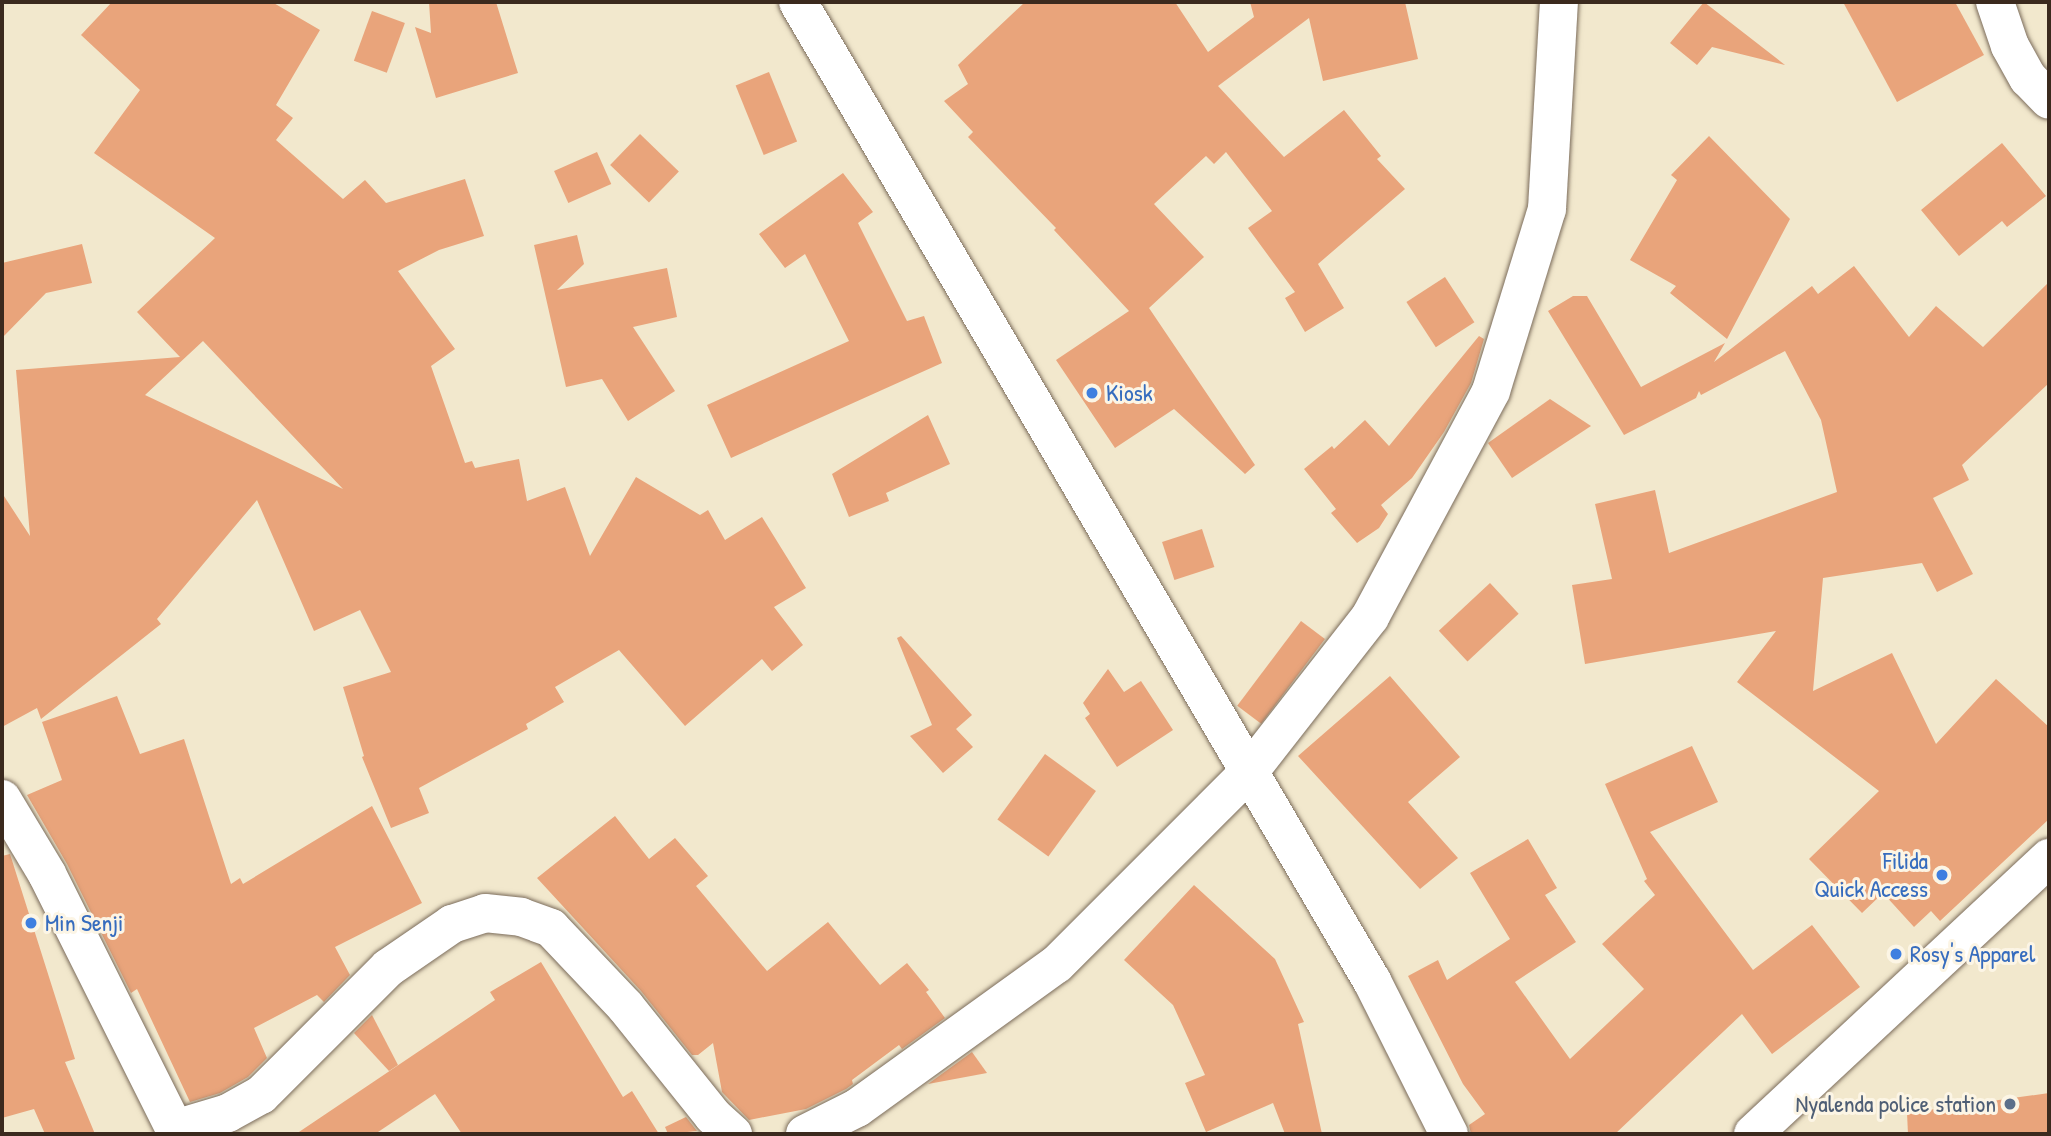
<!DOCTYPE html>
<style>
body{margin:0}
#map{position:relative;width:2051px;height:1136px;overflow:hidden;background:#f2e8cd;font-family:"Patrick Hand",sans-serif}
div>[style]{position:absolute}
.building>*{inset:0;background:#e9a47b;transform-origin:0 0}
.roads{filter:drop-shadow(0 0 2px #7b6c5b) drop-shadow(0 0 2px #7b6c5b)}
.minor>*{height:38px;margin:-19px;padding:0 19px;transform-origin:19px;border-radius:19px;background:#fff}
.tertiary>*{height:38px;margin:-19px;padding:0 19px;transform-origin:19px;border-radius:19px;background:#fff}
.dots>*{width:19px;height:19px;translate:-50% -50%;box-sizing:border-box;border:4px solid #fcf5e5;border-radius:50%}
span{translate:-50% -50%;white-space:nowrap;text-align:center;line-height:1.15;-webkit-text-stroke:6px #fcf5e5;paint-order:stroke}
.shop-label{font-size:24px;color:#366cbe}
.left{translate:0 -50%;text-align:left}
.right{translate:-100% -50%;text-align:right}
.service-label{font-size:24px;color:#4e5e75}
.frame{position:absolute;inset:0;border:4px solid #3b2a1e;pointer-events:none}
</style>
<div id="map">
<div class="building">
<div style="clip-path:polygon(evenodd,112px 2px,272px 2px,320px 30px,276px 105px,293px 118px,276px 140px,343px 199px,365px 180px,386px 203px,465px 179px,484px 236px,439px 250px,398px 271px,455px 349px,431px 366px,465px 463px,472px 461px,475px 468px,519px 459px,527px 501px,565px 487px,590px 556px,636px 477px,700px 515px,708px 510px,725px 540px,762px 517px,806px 588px,774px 607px,803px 645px,772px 671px,762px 659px,685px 726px,619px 650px,555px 687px,564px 702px,526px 724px,528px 729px,419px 788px,429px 813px,391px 828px,362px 757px,364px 756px,343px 687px,391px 672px,360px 610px,314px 631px,257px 500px,157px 619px,161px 624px,41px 719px,37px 708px,2px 727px,2px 493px,30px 536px,16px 370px,180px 357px,137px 312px,215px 238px,94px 153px,140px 90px,81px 35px,112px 2px,203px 341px,343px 489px,145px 395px,203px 341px)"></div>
<div style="clip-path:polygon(429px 2px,496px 2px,518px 73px,436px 98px,415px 27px,431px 33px)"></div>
<div style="clip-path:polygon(1025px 2px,1175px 2px,1208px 52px,1254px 17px,1250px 2px,1405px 2px,1418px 59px,1323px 81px,1309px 18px,1218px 86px,1284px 157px,1344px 110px,1381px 156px,1377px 159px,1405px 189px,1318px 264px,1344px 308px,1305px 332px,1285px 298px,1295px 292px,1248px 228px,1272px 211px,1226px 152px,1214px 164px,1206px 156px,1154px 204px,1204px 257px,1149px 308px,1255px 465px,1245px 474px,1174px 409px,1115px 448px,1056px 360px,1129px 311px,1054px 230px,1056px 228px,968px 137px,973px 132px,944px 101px,968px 84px,958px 65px)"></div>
<div style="clip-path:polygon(1704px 2px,1785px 65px,1712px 47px,1697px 65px,1670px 43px)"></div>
<div style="clip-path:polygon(1843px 2px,1955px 2px,1984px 55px,1897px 102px)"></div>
<div style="left:372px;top:11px;width:35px;height:53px;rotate:20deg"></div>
<div style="left:769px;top:72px;width:75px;height:36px;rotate:68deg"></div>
<div style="left:640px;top:134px;width:54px;height:43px;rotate:44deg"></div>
<div style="clip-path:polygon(1709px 136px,1790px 219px,1727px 339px,1670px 293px,1676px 286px,1630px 260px,1677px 180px,1671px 175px)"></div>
<div style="clip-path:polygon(2002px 143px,2046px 196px,2007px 227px,2002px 221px,1959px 256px,1921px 210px)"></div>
<div style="left:597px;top:152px;width:35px;height:47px;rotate:66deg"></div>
<div style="clip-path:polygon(843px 173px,873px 212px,858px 223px,907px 321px,924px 316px,942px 363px,731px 458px,707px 405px,849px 341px,805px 254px,785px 268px,759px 234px)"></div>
<div style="clip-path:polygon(577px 235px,584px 264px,557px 290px,667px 268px,677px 317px,633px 327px,675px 391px,628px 421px,602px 379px,566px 387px,534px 245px)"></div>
<div style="clip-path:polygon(82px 244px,92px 283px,46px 293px,2px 338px,2px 263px)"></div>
<div style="clip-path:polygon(1854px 266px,1909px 337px,1936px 306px,1983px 347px,2049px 282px,2049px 383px,1962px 465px,1969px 480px,1933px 498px,1973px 574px,1937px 592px,1922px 563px,1823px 578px,1813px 691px,1892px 653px,1936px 744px,1996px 679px,2049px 727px,2049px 819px,1940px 921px,1931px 911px,1914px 927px,1883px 893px,1862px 913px,1809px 859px,1879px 791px,1737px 682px,1776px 631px,1585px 664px,1572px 585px,1612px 579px,1595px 504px,1655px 490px,1669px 553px,1837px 492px,1821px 420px,1785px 351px,1701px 395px,1699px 391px,1696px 398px,1624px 435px,1548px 311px,1573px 296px,1587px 296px,1641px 387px,1725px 343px,1714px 362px,1812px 286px,1818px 294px)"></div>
<div style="left:1445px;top:277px;width:54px;height:46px;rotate:57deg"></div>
<div style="clip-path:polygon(1479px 336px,1484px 339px,1471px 383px,1444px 432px,1412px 478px,1381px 505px,1388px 514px,1379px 528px,1357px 543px,1331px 513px,1336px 509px,1304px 469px,1332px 446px,1334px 449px,1365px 420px,1389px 446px)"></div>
<div style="clip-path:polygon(1550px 399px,1591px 426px,1512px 478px,1488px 443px)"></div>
<div style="clip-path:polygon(928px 415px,950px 464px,886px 493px,889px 501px,849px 517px,832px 474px)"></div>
<div style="left:1202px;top:529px;width:40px;height:42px;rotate:72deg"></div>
<div style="left:1490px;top:583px;width:42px;height:70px;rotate:47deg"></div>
<div style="left:1301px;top:621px;width:30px;height:106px;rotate:37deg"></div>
<div style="clip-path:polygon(901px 636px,972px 715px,956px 729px,973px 747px,943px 773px,910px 736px,932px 725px,897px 638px)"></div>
<div style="clip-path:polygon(1108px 669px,1124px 692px,1141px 681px,1173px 730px,1117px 767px,1085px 718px,1090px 714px,1083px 703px)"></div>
<div style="clip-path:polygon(1390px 676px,1460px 757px,1408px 802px,1458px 858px,1420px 889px,1298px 756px)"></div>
<div style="clip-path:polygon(117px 696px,140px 754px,184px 739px,231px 884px,240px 878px,243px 884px,372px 806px,422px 903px,335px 947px,350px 975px,324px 1002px,317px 995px,254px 1028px,267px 1058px,248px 1077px,220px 1093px,190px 1102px,137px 989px,131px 993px,67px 864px,27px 795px,62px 780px,42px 722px)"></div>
<div style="clip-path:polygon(1692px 746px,1718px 802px,1650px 832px,1753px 970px,1812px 925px,1860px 987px,1772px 1054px,1742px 1014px,1615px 1134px,1471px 1134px,1469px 1125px,1485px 1114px,1463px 1084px,1408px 976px,1438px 960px,1447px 980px,1510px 939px,1470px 873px,1528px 839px,1557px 888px,1545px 895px,1576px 942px,1515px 982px,1570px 1059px,1644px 989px,1602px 944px,1655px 895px,1644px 881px,1647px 879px,1605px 784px)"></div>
<div style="left:1045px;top:754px;width:63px;height:81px;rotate:36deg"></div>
<div style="clip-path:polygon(615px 816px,649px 859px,675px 838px,708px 876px,696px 886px,767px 971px,828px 922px,880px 985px,907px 963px,929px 990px,926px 992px,945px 1018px,902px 1049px,899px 1045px,852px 1080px,853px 1084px,846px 1089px,806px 1109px,749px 1120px,722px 1092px,713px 1043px,698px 1055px,692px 1055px,641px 991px,537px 878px)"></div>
<div style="clip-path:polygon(10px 854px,75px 1059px,65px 1062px,95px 1134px,45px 1134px,34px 1109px,2px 1118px,2px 856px)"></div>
<div style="clip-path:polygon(1194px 885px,1275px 959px,1304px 1022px,1298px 1024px,1322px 1134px,1285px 1134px,1273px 1103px,1206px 1132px,1185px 1083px,1205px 1075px,1173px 1005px,1124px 960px)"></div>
<div style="clip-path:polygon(541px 962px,623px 1097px,632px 1091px,659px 1134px,462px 1134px,435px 1094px,375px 1134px,296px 1134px,495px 1000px,490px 992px)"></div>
<div style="clip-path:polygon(372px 1015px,398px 1065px,389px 1071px,354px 1033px)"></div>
<div style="clip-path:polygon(972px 1052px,987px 1073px,928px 1084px)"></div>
<div style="clip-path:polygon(2049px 1093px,2049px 1134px,1908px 1134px,1907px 1113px)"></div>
<div style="clip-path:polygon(686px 1117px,697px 1131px,668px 1134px,665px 1127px)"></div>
</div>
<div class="roads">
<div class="minor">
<div style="left:1995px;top:2px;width:46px;rotate:71.2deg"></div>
<div style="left:2010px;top:46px;width:37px;rotate:61deg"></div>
<div style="left:2028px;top:78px;width:30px;rotate:46deg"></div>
<div style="left:2px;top:799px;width:87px;rotate:59deg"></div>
<div style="left:47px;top:874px;width:291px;rotate:63.4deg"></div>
<div style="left:175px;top:1129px;width:55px;rotate:-16.8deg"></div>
<div style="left:228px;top:1113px;width:38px;rotate:-29deg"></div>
<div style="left:261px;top:1095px;width:180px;rotate:-45deg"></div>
<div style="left:388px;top:968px;width:78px;rotate:-34.5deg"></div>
<div style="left:452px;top:924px;width:35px;rotate:-18deg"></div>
<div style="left:485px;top:913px;width:36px;rotate:6deg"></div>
<div style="left:521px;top:917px;width:32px;rotate:20deg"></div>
<div style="left:551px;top:928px;width:108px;rotate:46.5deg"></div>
<div style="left:625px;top:1006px;width:141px;rotate:51.3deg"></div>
<div style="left:713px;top:1116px;width:27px;rotate:42deg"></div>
<div style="left:805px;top:1134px;width:58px;rotate:-26.6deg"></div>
<div style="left:857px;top:1108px;width:246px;rotate:-35.8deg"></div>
<div style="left:1057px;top:964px;width:272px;rotate:-45deg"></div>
<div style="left:1249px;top:772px;width:197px;rotate:-52deg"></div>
<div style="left:1370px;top:617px;width:256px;rotate:-61.8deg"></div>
<div style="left:1491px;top:391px;width:190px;rotate:-72.9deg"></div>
<div style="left:1547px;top:209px;width:207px;rotate:-86.7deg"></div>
</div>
<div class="tertiary">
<div style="left:798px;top:2px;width:1135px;rotate:59.62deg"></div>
<div style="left:1372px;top:981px;width:171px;rotate:63.3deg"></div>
<div style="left:1753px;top:1134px;width:405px;rotate:-43deg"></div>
</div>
</div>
<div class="dots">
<div style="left:1092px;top:393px;background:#3f7fe0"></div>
<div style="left:1942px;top:875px;background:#3f7fe0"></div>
<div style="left:31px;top:923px;background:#3f7fe0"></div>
<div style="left:1896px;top:954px;background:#3f7fe0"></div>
<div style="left:2010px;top:1104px;background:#5c6f8a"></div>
</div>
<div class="shop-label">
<span class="left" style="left:1106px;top:393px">Kiosk</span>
<span class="right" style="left:1928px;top:875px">Filida<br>Quick Access</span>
<span class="left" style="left:45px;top:923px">Min Senji</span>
<span class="left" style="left:1910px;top:954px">Rosy's Apparel</span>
</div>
<div class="service-label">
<span class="right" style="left:1996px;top:1104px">Nyalenda police station</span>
</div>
<div class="frame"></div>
</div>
